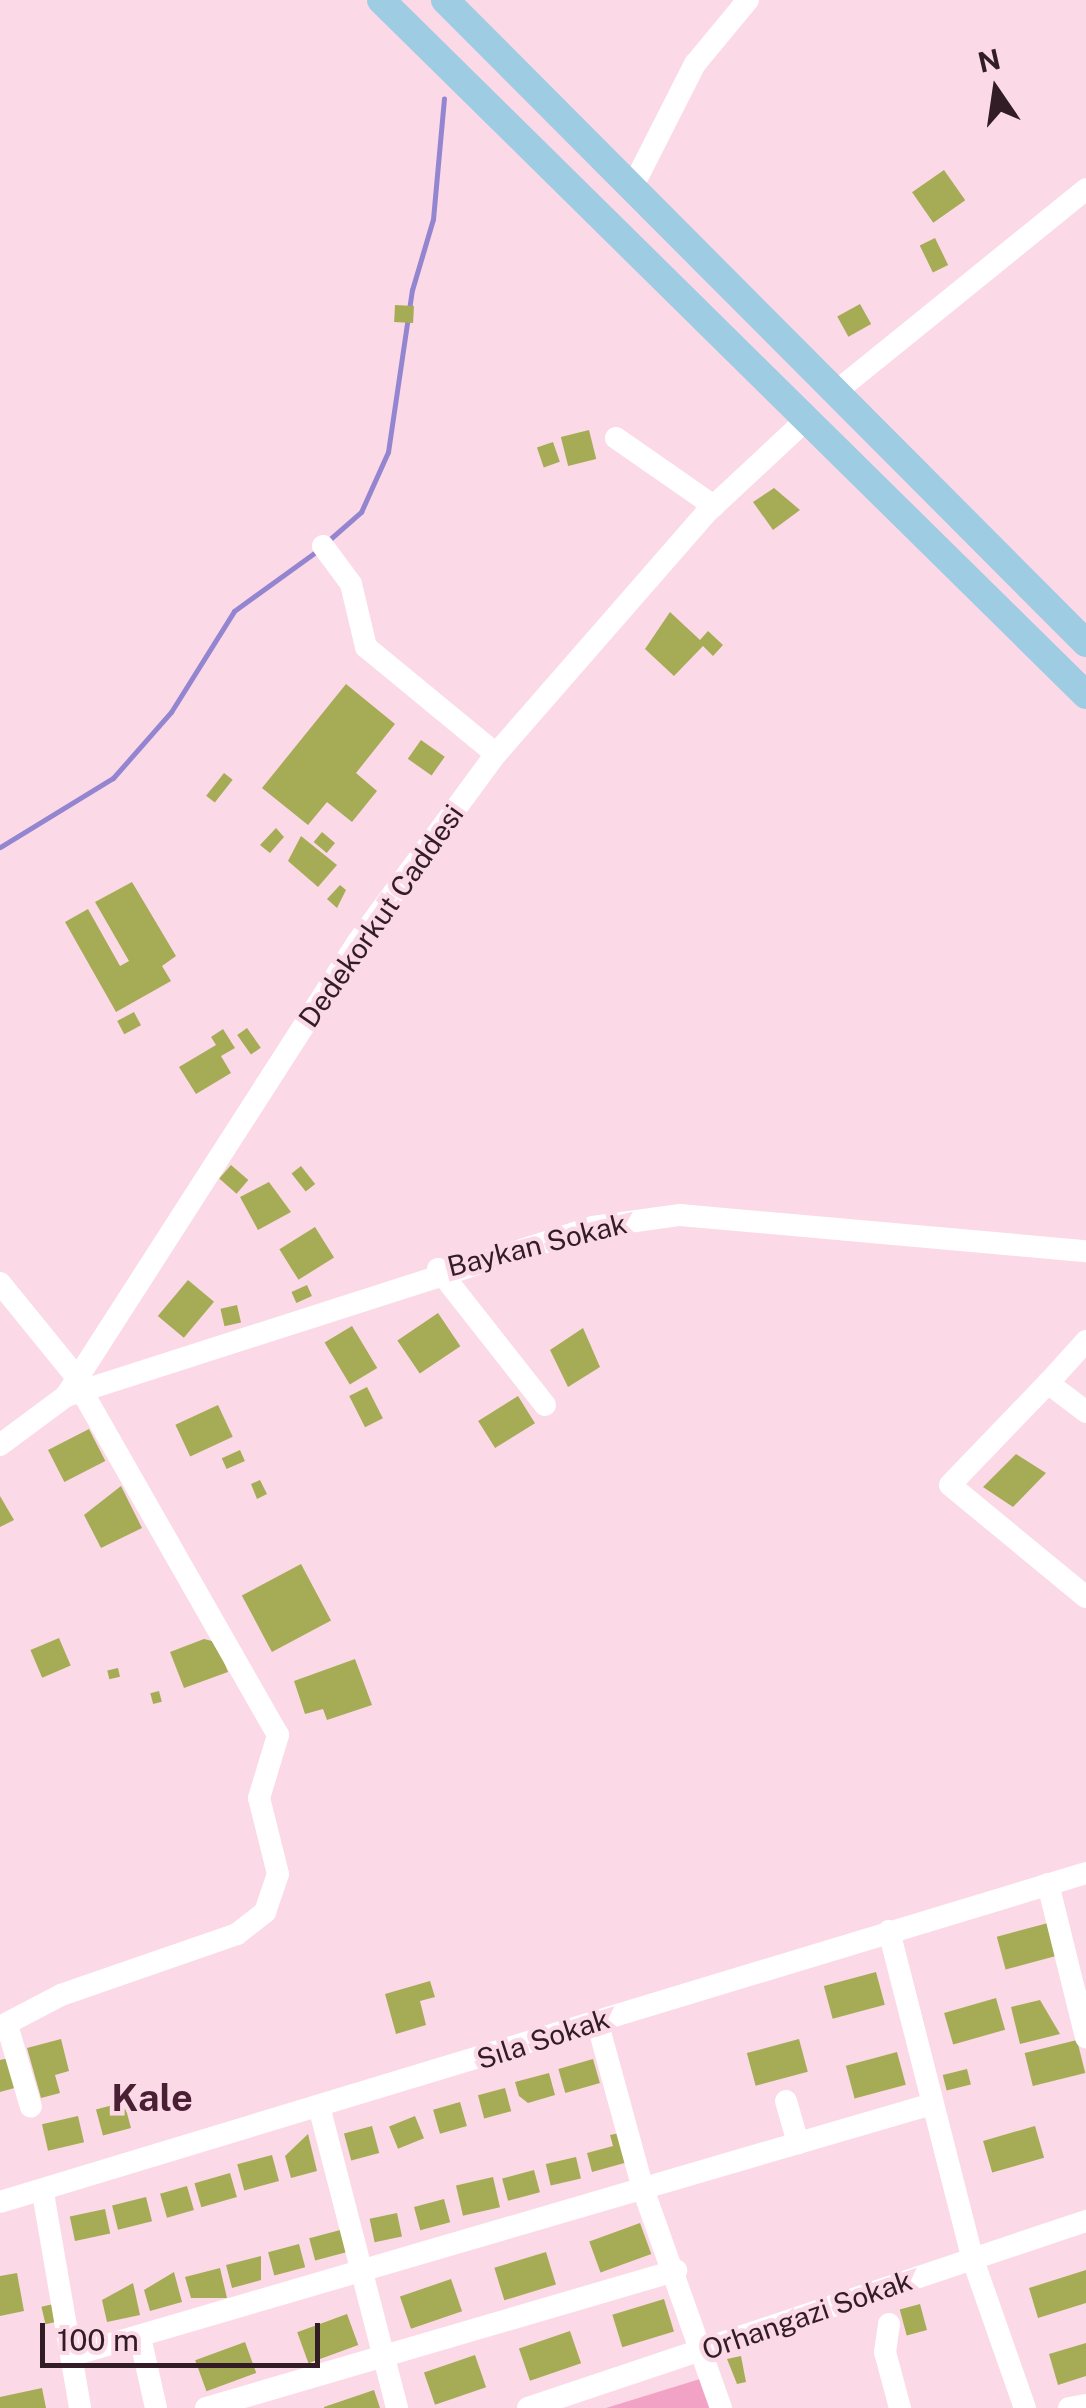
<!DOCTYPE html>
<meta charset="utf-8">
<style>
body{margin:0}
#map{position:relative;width:1086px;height:2408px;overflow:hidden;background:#fbd9e6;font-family:"Public Sans",sans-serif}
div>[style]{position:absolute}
.green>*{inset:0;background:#f2a3c5}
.stream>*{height:5px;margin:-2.5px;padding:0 2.5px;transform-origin:2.5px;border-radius:2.5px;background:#9485d0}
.building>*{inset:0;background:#a6ac56;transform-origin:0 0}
.minor>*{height:22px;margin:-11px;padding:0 11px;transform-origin:11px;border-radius:11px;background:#fff}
.major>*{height:28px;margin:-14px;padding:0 14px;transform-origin:14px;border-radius:14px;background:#9ecce3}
span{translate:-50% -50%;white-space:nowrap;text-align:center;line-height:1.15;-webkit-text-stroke:9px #fbd9e6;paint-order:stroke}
.street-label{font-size:28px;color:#321d26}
.district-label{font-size:38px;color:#491f33;font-weight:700}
.north{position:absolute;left:946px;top:40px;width:100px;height:100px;-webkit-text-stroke:8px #fbd9e6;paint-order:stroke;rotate:347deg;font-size:28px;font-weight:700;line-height:40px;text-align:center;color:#321d26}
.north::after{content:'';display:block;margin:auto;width:35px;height:45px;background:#321d26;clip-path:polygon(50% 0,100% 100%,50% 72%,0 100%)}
.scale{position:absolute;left:40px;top:2323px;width:280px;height:45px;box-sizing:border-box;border:5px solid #321d26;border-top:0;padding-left:12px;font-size:30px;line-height:35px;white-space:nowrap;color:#321d26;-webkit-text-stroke:8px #fbd9e6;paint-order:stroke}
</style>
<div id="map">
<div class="green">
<div style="clip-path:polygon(700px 2379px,710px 2408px,606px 2408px)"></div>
</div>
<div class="stream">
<div style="left:329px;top:540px;width:43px;rotate:-41.2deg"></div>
<div style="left:361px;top:512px;width:66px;rotate:-65.8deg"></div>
<div style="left:388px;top:452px;width:164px;rotate:-81.6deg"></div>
<div style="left:412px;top:290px;width:74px;rotate:-73.5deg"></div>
<div style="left:433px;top:219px;width:121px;rotate:-84.8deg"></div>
<div style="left:0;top:847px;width:132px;rotate:-31.4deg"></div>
<div style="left:113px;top:778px;width:88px;rotate:-48.7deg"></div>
<div style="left:171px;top:712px;width:119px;rotate:-58deg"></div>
<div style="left:234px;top:611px;width:102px;rotate:-35.9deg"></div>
</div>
<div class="building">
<div style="left:944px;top:170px;width:37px;height:39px;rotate:55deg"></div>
<div style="left:935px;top:238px;width:30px;height:17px;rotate:64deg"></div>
<div style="left:860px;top:304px;width:23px;height:26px;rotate:61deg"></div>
<div style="left:395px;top:305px;width:19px;height:17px;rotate:3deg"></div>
<div style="left:589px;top:430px;width:30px;height:29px;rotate:76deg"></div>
<div style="left:553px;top:442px;width:21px;height:17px;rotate:71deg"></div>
<div style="clip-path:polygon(774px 488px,800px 510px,773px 530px,753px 502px)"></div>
<div style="clip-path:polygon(670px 612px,700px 640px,708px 631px,723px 645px,713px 656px,703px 646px,674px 676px,645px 649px)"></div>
<div style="clip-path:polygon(346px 684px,395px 724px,356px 773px,377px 791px,352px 822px,327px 802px,308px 825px,262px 788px)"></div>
<div style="left:421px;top:740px;width:29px;height:23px;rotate:35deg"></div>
<div style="left:224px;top:773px;width:11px;height:29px;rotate:38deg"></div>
<div style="clip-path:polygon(276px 828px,284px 837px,270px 853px,260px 845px)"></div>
<div style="left:322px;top:832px;width:17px;height:13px;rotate:40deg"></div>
<div style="clip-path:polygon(301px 836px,337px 865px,318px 887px,288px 861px)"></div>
<div style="clip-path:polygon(132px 882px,176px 956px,162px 966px,171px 981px,116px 1012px,65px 922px,88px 909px,120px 966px,129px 961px,95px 902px)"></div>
<div style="clip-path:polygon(340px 885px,346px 890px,337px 908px,327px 899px)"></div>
<div style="left:134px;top:1012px;width:15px;height:19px;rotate:62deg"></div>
<div style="left:247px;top:1028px;width:24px;height:12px;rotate:55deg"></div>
<div style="clip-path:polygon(223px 1029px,235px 1048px,221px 1056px,231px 1073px,196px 1094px,179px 1067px,216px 1045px,211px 1037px)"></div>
<div style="left:231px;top:1165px;width:23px;height:18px;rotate:41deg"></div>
<div style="left:301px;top:1166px;width:23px;height:12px;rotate:52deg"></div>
<div style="clip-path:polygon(269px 1182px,291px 1212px,258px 1230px,240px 1197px)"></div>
<div style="left:315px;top:1227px;width:36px;height:42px;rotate:58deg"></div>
<div style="left:188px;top:1280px;width:34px;height:47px;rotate:40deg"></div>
<div style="left:307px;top:1285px;width:12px;height:17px;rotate:66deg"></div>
<div style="left:237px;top:1305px;width:18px;height:17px;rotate:77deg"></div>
<div style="left:438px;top:1313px;width:40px;height:49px;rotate:56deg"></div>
<div style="left:352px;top:1326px;width:49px;height:32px;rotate:59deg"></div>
<div style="clip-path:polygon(583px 1328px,600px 1367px,568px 1387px,550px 1350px)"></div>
<div style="left:367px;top:1387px;width:35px;height:20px;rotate:63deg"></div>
<div style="left:518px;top:1396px;width:32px;height:47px;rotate:58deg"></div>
<div style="left:218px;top:1405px;width:35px;height:47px;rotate:65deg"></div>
<div style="left:89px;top:1429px;width:36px;height:46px;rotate:63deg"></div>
<div style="left:240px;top:1450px;width:12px;height:20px;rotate:66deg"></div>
<div style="clip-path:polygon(1016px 1454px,1046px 1473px,1013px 1507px,983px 1487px)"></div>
<div style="clip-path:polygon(260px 1480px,267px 1494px,257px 1499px,251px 1484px)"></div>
<div style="clip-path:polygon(121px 1486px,142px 1528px,101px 1548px,84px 1515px)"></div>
<div style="clip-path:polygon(0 1496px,14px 1520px,0 1527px)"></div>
<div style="left:301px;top:1564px;width:64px;height:67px;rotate:62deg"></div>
<div style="left:59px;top:1638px;width:30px;height:31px;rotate:67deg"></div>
<div style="clip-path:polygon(204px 1639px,216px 1642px,228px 1672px,184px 1688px,170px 1652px)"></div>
<div style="clip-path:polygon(355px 1659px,372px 1705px,327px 1720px,323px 1709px,305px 1714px,294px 1681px)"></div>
<div style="left:118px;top:1668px;width:9px;height:11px;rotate:77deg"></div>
<div style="left:159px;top:1691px;width:11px;height:9px;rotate:75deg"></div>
<div style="left:1048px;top:1923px;width:34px;height:53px;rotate:75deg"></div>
<div style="left:876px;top:1972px;width:34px;height:54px;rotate:75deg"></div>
<div style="clip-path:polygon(430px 1981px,435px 1997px,420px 2001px,426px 2025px,396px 2034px,385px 1994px)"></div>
<div style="left:996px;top:1998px;width:33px;height:54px;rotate:74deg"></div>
<div style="clip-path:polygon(1040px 2000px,1060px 2034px,1020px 2044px,1011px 2007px)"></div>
<div style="clip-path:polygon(61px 2039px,69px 2071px,55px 2075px,60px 2093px,41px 2098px,27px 2048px)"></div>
<div style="left:799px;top:2039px;width:34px;height:54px;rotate:75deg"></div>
<div style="left:1077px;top:2040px;width:34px;height:54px;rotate:76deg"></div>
<div style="left:897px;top:2052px;width:34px;height:53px;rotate:75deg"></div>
<div style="clip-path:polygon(9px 2058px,18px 2087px,0 2092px,0 2060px)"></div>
<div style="left:593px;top:2059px;width:25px;height:36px;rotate:74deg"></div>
<div style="left:967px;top:2069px;width:16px;height:25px;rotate:76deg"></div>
<div style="clip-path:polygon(549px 2073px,555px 2095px,528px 2103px,519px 2096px,515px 2082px)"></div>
<div style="left:505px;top:2088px;width:24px;height:28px;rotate:75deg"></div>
<div style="left:124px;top:2102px;width:27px;height:29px;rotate:75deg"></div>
<div style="left:460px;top:2102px;width:25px;height:28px;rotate:74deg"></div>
<div style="left:78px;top:2116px;width:27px;height:37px;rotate:77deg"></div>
<div style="left:415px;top:2116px;width:24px;height:28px;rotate:68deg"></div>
<div style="left:372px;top:2126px;width:28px;height:29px;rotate:75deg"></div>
<div style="left:1035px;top:2126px;width:33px;height:54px;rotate:74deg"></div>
<div style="clip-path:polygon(620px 2133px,628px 2162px,592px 2172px,587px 2153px,613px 2146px,610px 2135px)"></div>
<div style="clip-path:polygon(308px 2134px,317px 2171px,291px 2178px,285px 2156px)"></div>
<div style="left:272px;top:2155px;width:27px;height:36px;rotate:75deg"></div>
<div style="left:576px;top:2157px;width:22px;height:31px;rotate:77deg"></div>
<div style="left:534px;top:2170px;width:23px;height:33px;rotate:75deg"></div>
<div style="left:230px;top:2173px;width:25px;height:37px;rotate:74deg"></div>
<div style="left:493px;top:2177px;width:31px;height:38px;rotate:77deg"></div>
<div style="left:187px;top:2186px;width:25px;height:28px;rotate:74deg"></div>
<div style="left:146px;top:2197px;width:25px;height:35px;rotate:76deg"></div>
<div style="left:444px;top:2199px;width:24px;height:31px;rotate:75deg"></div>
<div style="left:105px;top:2209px;width:25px;height:36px;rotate:78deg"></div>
<div style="left:397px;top:2213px;width:24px;height:28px;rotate:78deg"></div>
<div style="left:640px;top:2223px;width:33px;height:54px;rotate:70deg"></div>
<div style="left:344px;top:2229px;width:23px;height:36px;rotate:75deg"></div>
<div style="left:299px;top:2244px;width:24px;height:32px;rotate:75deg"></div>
<div style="left:546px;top:2252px;width:34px;height:54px;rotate:73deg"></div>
<div style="clip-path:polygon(261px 2256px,261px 2280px,232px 2288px,226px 2265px)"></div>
<div style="clip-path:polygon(220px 2268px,227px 2298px,191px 2298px,185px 2277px)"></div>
<div style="clip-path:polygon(1086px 2270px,1086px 2303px,1038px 2318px,1029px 2288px)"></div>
<div style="clip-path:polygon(174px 2272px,182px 2302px,150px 2311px,144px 2290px)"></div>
<div style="clip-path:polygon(17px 2273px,24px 2311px,0 2316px,0 2276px)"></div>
<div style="left:451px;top:2279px;width:34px;height:54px;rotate:71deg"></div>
<div style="clip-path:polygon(133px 2283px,140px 2315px,107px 2322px,102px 2300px)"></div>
<div style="left:664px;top:2299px;width:34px;height:54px;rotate:73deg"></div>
<div style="left:58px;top:2303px;width:18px;height:17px;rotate:77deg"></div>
<div style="left:920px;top:2304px;width:27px;height:21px;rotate:75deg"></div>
<div style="left:347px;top:2314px;width:33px;height:53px;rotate:70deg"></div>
<div style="left:570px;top:2331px;width:34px;height:54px;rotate:71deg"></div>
<div style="left:245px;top:2342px;width:33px;height:53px;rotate:70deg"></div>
<div style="clip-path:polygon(1086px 2343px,1086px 2376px,1058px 2385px,1049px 2354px)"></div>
<div style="left:475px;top:2355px;width:34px;height:54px;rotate:71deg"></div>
<div style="clip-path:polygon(741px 2356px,746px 2382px,737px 2384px,727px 2359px)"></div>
<div style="clip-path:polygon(42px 2388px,46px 2408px,0 2408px,0 2397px)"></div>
<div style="clip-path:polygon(374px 2390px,380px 2408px,324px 2408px,324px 2407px)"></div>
</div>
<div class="minor">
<div style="left:633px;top:186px;width:137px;rotate:-63.1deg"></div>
<div style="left:695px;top:64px;width:83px;rotate:-50.4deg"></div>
<div style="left:838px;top:390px;width:319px;rotate:-39deg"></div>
<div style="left:616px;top:438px;width:119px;rotate:34.8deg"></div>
<div style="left:323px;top:546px;width:47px;rotate:53.6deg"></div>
<div style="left:351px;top:584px;width:65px;rotate:76.6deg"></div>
<div style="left:366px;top:647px;width:168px;rotate:39.5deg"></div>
<div style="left:438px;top:1269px;width:173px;rotate:51.8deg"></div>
<div style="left:0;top:1283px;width:117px;rotate:50.9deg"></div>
<div style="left:1086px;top:1341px;width:57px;rotate:132.1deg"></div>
<div style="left:1048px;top:1383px;width:48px;rotate:37.3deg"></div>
<div style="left:1048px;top:1383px;width:141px;rotate:133.9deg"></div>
<div style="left:950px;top:1485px;width:176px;rotate:39.5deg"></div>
<div style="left:66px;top:1396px;width:553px;rotate:-17.78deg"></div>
<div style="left:593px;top:1227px;width:88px;rotate:-7.9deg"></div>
<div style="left:680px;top:1215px;width:408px;rotate:5.1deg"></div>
<div style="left:0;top:1445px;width:82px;rotate:-36.6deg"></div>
<div style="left:66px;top:1396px;width:538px;rotate:-57.28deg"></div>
<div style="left:357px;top:943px;width:235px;rotate:-53.7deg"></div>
<div style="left:496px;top:754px;width:318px;rotate:-48.9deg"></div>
<div style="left:705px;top:514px;width:139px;rotate:-43deg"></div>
<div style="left:1048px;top:1884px;width:158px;rotate:76.1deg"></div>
<div style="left:889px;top:1931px;width:336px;rotate:75.7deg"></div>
<div style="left:972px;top:2257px;width:160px;rotate:70.7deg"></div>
<div style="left:597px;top:2021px;width:174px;rotate:74.7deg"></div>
<div style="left:643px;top:2189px;width:232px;rotate:70.4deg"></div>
<div style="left:7px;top:2025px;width:85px;rotate:73.7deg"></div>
<div style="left:0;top:2027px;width:69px;rotate:-27.7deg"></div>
<div style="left:61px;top:1995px;width:186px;rotate:-19.1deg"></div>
<div style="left:237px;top:1934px;width:36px;rotate:-38deg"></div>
<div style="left:265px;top:1912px;width:40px;rotate:-71.1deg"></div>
<div style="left:278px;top:1874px;width:78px;rotate:-104deg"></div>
<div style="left:259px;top:1798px;width:66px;rotate:-73.2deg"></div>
<div style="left:278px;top:1735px;width:394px;rotate:-119.7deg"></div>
<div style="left:786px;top:2101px;width:44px;rotate:74.1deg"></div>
<div style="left:320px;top:2110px;width:308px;rotate:75.5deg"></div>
<div style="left:43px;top:2193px;width:218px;rotate:80.2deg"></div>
<div style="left:0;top:2202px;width:1135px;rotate:-16.85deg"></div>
<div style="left:889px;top:2324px;width:28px;rotate:98deg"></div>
<div style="left:885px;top:2352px;width:58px;rotate:75deg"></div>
<div style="left:140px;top:2337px;width:73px;rotate:77.3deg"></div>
<div style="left:73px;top:2355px;width:895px;rotate:-16.29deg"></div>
<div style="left:206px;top:2408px;width:490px;rotate:-16.3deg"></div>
<div style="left:528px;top:2408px;width:589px;rotate:-18.53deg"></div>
<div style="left:1069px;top:2408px;width:17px;rotate:-10deg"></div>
</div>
<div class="major">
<div style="left:381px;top:0;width:990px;rotate:44.59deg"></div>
<div style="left:445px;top:0;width:908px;rotate:45.09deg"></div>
</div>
<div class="street-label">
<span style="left:381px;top:916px;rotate:-55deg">Dedekorkut Caddesi</span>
<span style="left:537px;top:1245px;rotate:-14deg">Baykan Sokak</span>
<span style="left:543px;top:2039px;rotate:-18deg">Sıla Sokak</span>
<span style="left:807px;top:2315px;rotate:-19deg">Orhangazi Sokak</span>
</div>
<div class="district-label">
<span style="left:152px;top:2098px">Kale</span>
</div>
<div class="north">N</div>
<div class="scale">100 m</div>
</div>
